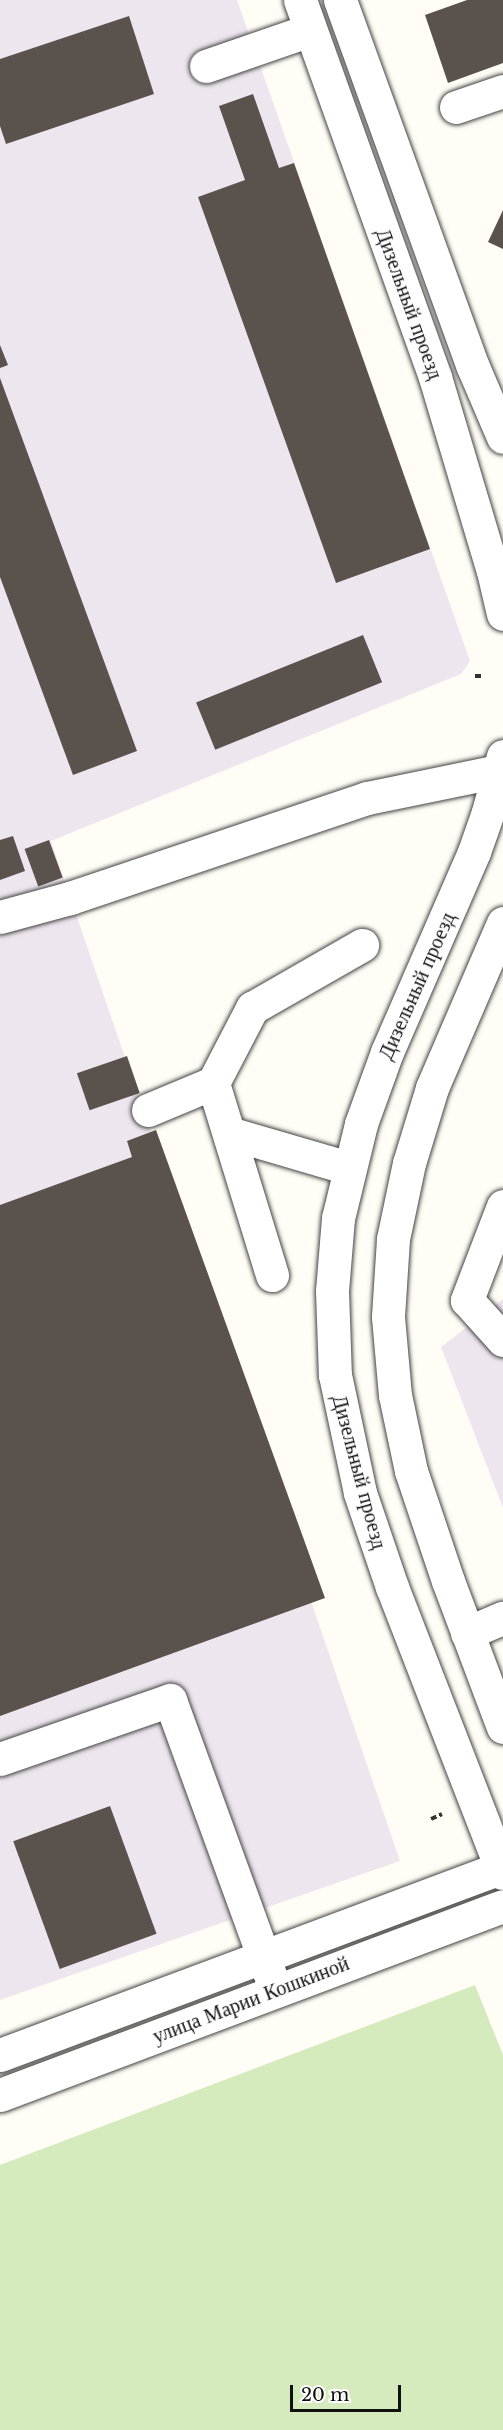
<!DOCTYPE html>
<meta charset="utf-8">
<style>
body{margin:0}
#map{position:relative;width:503px;height:2430px;overflow:hidden;background:#fffdf5;font-family:"Libre Baskerville",serif}
div>[style]{position:absolute}
.industrial>*{inset:0;background:#eee6ef}
.green>*{inset:0;background:#d5ebbd}
.building>*{inset:0;background:#5a524d;transform-origin:0 0}
.path>*{height:4px;margin-top:-2px;transform-origin:0;background:repeating-linear-gradient(90deg,#333 0 6px,transparent 0 9px)}
.roads{filter:drop-shadow(0 0 2px #444) drop-shadow(0 0 2px #444)}
.minor>*{height:33px;margin:-16.5px;padding:0 16.5px;transform-origin:16.5px;border-radius:16.5px;background:#fff}
span{translate:-50% -50%;white-space:nowrap;text-align:center;line-height:1.15;-webkit-text-stroke:6px #fff;paint-order:stroke}
.street-label{font-size:20px;color:#111}
.scale{position:absolute;left:290px;top:2385px;width:111px;height:27px;box-sizing:border-box;border:3px solid #111;border-top:0;padding-left:8px;font-size:18px;line-height:21px;white-space:nowrap;color:#111;-webkit-text-stroke:4px #fff;paint-order:stroke}
</style>
<div id="map">
<div class="industrial">
<div style="clip-path:polygon(0 0,237px 0,470px 661px,461px 674px,51px 841px,400px 1861px,0 2000px)"></div>
<div style="clip-path:polygon(503px 1299px,503px 1508px,441px 1347px)"></div>
</div>
<div class="green">
<div style="clip-path:polygon(475px 1985px,503px 2055px,503px 2430px,0 2430px,0 2165px)"></div>
</div>
<div class="building">
<div style="clip-path:polygon(467px 0,503px 0,503px 63px,448px 83px,425px 15px)"></div>
<div style="clip-path:polygon(129px 16px,154px 94px,6px 144px,0 126px,0 59px)"></div>
<div style="clip-path:polygon(253px 94px,279px 168px,294px 163px,430px 549px,336px 583px,198px 197px,245px 180px,219px 106px)"></div>
<div style="clip-path:polygon(503px 210px,503px 249px,488px 242px)"></div>
<div style="clip-path:polygon(0 345px,8px 365px,0 368px)"></div>
<div style="clip-path:polygon(0 378px,137px 751px,73px 775px,0 577px)"></div>
<div style="left:363px;top:635px;width:51px;height:180px;rotate:68deg"></div>
<div style="clip-path:polygon(13px 836px,25px 871px,0 880px,0 840px)"></div>
<div style="left:49px;top:840px;width:40px;height:26px;rotate:70deg"></div>
<div style="left:127px;top:1056px;width:39px;height:53px;rotate:71deg"></div>
<div style="clip-path:polygon(156px 1130px,325px 1598px,0 1716px,0 1205px,132px 1157px,127px 1141px)"></div>
<div style="left:110px;top:1806px;width:136px;height:103px;rotate:70deg"></div>
</div>
<div class="path">
<div style="left:475px;top:676px;width:8px"></div>
<div style="left:431px;top:1819px;width:12px;rotate:-24deg"></div>
</div>
<div class="roads">
<div class="minor">
<div style="left:300px;top:0;width:400px;rotate:70.3deg"></div>
<div style="left:435px;top:377px;width:202px;rotate:73.4deg"></div>
<div style="left:493px;top:571px;width:44px;rotate:76.9deg"></div>
<div style="left:340px;top:0;width:390px;rotate:70.1deg"></div>
<div style="left:473px;top:367px;width:76px;rotate:66.8deg"></div>
<div style="left:206px;top:66px;width:110px;rotate:-19.1deg"></div>
<div style="left:456px;top:107px;width:50px;rotate:-18.8deg"></div>
<div style="left:503px;top:756px;width:58px;rotate:105deg"></div>
<div style="left:488px;top:812px;width:42px;rotate:109.3deg"></div>
<div style="left:474px;top:852px;width:218px;rotate:113.5deg"></div>
<div style="left:387px;top:1052px;width:77px;rotate:109.9deg"></div>
<div style="left:361px;top:1124px;width:97px;rotate:103.7deg"></div>
<div style="left:338px;top:1218px;width:73px;rotate:94.7deg"></div>
<div style="left:332px;top:1291px;width:84px;rotate:88deg"></div>
<div style="left:335px;top:1375px;width:121px;rotate:78deg"></div>
<div style="left:360px;top:1493px;width:99px;rotate:71.2deg"></div>
<div style="left:392px;top:1587px;width:307px;rotate:68.8deg"></div>
<div style="left:0;top:917px;width:73px;rotate:-15.2deg"></div>
<div style="left:70px;top:898px;width:313px;rotate:-18.6deg"></div>
<div style="left:367px;top:798px;width:139px;rotate:-11.6deg"></div>
<div style="left:503px;top:923px;width:180px;rotate:113.3deg"></div>
<div style="left:432px;top:1088px;width:78px;rotate:107deg"></div>
<div style="left:409px;top:1163px;width:78px;rotate:101.9deg"></div>
<div style="left:393px;top:1239px;width:78px;rotate:93.7deg"></div>
<div style="left:388px;top:1317px;width:78px;rotate:84.9deg"></div>
<div style="left:395px;top:1395px;width:78px;rotate:78.1deg"></div>
<div style="left:411px;top:1471px;width:116px;rotate:71.4deg"></div>
<div style="left:448px;top:1581px;width:156px;rotate:69.4deg"></div>
<div style="left:213px;top:1083px;width:85px;rotate:-62.5deg"></div>
<div style="left:252px;top:1008px;width:127px;rotate:-29.8deg"></div>
<div style="left:148px;top:1110px;width:70px;rotate:-22.6deg"></div>
<div style="left:213px;top:1083px;width:201px;rotate:72.9deg"></div>
<div style="left:229px;top:1133px;width:125px;rotate:16.3deg"></div>
<div style="left:503px;top:1206px;width:101px;rotate:111deg"></div>
<div style="left:467px;top:1300px;width:54px;rotate:48deg"></div>
<div style="left:467px;top:1633px;width:39px;rotate:-23deg"></div>
<div style="left:0;top:1759px;width:180px;rotate:-19.1deg"></div>
<div style="left:170px;top:1700px;width:295px;rotate:70deg"></div>
<div style="left:0;top:2055px;width:537px;rotate:-20.49deg"></div>
<div style="left:0;top:2095px;width:537px;rotate:-20.59deg"></div>
</div>
</div>
<div class="street-label">
<span style="left:409px;top:304px;rotate:70deg">Дизельный проезд</span>
<span style="left:417px;top:986px;rotate:-66deg">Дизельный проезд</span>
<span style="left:359px;top:1472px;rotate:75deg">Дизельный проезд</span>
<span style="left:251px;top:2000px;rotate:-21deg">улица Марии Кошкиной</span>
</div>
<div class="scale">20 m</div>
</div>
